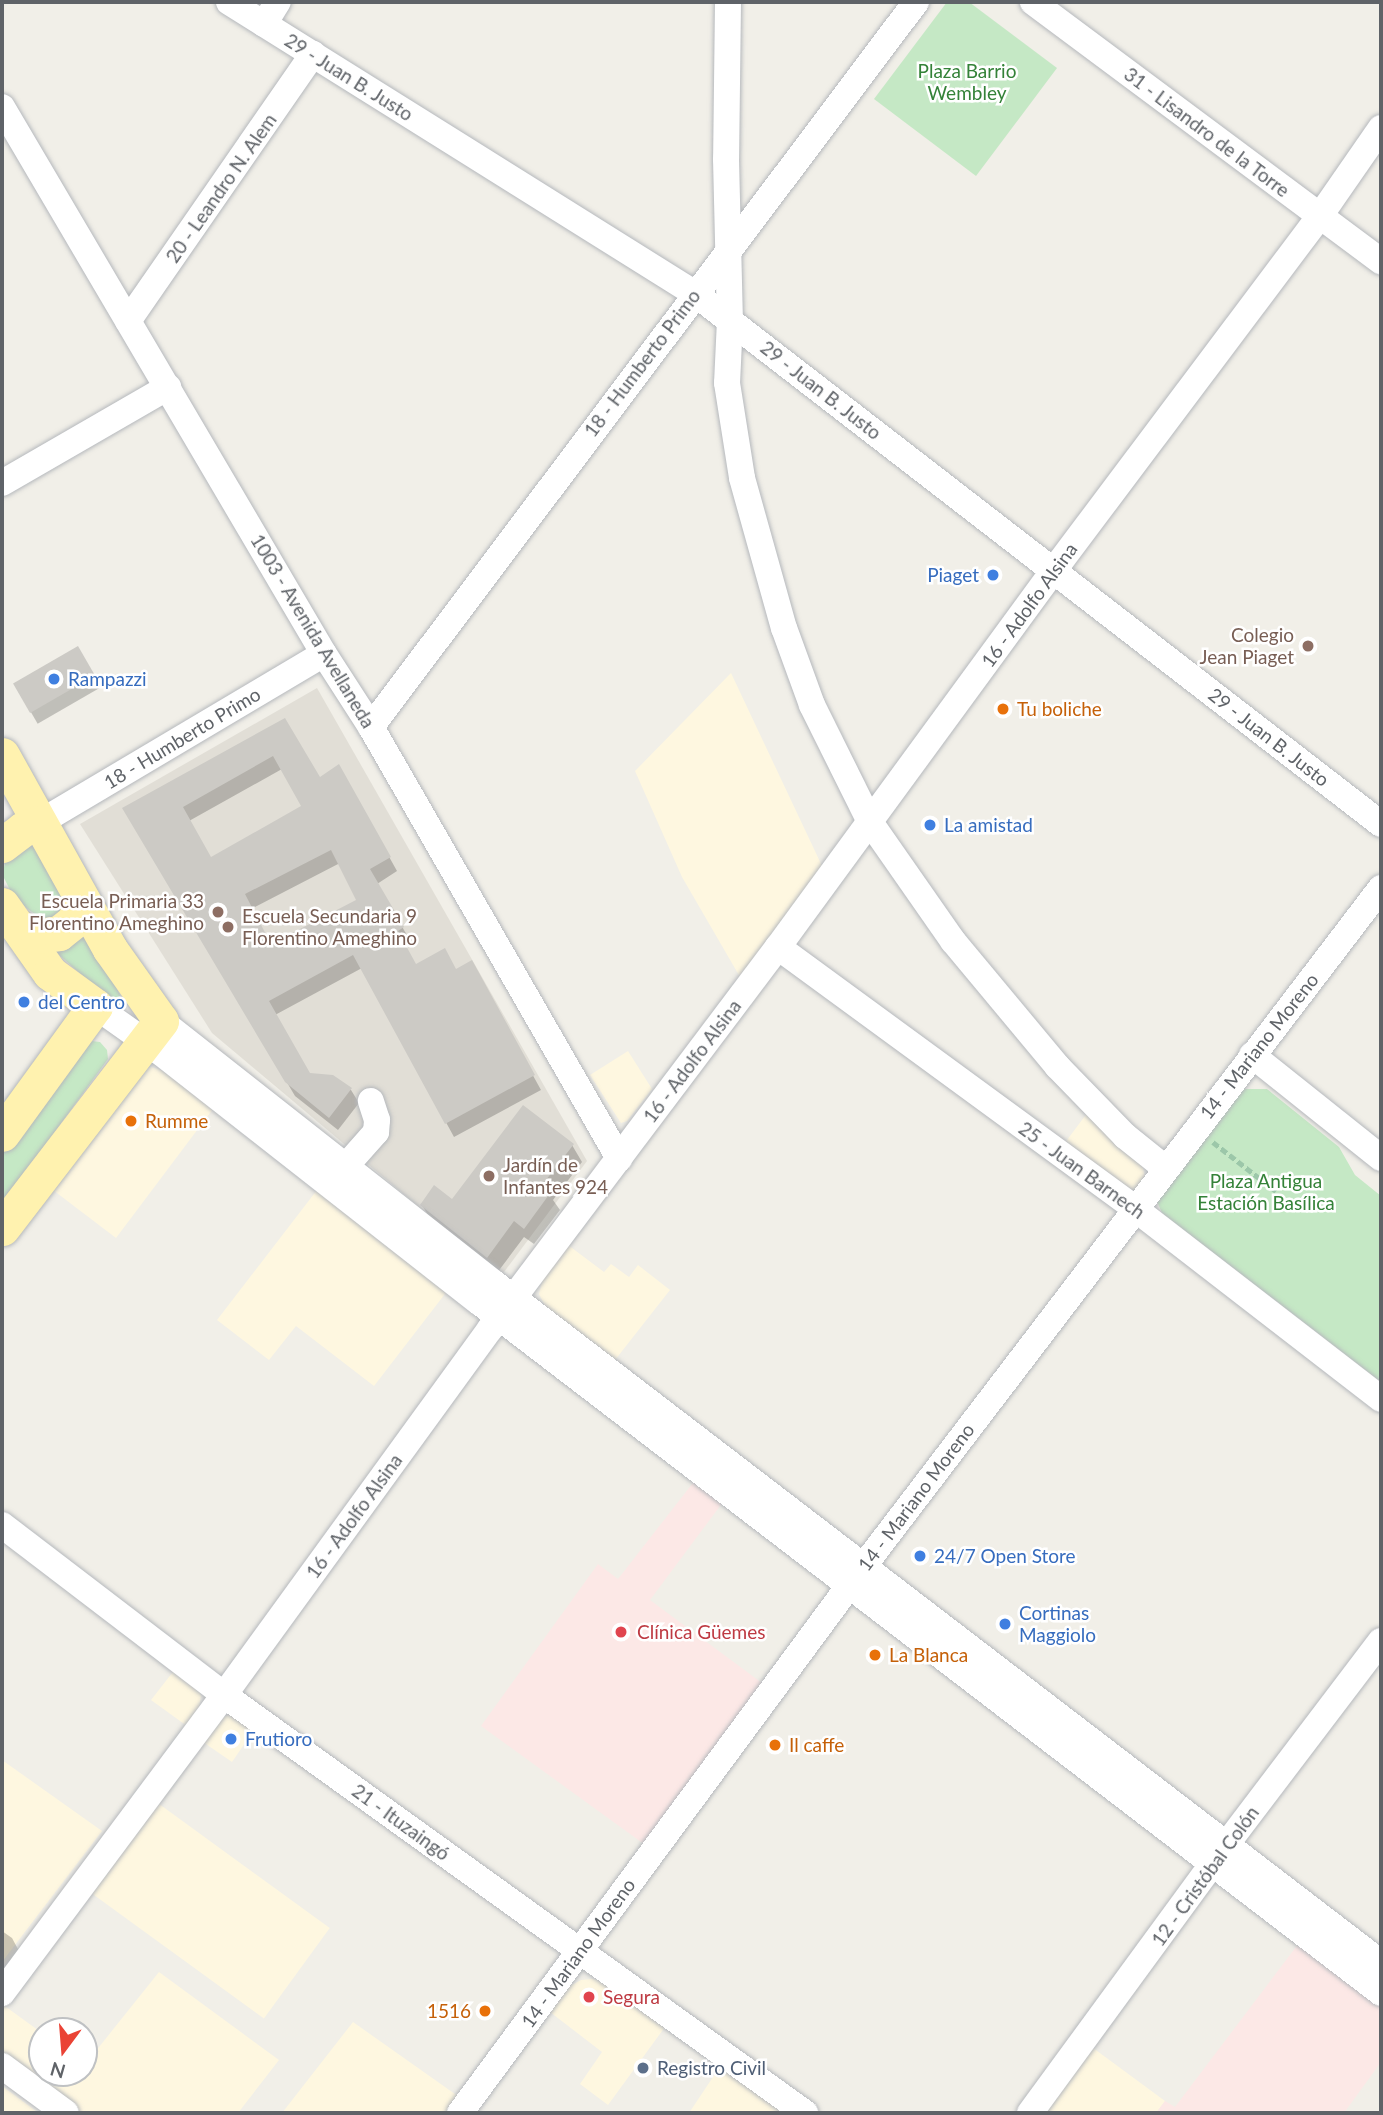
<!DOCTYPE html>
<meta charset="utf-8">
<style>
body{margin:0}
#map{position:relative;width:1383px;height:2115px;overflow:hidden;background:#f1efe8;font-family:Lato,sans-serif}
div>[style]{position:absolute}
.commercial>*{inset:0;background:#fef7e0;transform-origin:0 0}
.education>*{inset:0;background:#e1ded6}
.medical>*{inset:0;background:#fce8e6}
.green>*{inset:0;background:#c5e8c5}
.shadow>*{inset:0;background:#0003;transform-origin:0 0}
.building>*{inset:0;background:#cccac5;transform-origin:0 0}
.path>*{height:4.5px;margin-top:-2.25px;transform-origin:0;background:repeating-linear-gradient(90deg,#9cc7a9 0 7px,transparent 0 10.5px)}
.roads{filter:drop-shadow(0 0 2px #b5b8bc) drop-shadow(0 0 2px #b5b8bc)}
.minor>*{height:26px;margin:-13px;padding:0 13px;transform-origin:13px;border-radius:13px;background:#fff}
.major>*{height:35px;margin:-17.5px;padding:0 17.5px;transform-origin:17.5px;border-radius:17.5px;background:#fff2af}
.dots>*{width:19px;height:19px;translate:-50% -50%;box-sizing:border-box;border:4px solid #fff;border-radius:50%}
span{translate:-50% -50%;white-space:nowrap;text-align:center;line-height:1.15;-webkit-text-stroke:5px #fff;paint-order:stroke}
.park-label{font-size:19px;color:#348238}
.street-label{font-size:19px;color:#5f6368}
.shop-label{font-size:19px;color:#366cbe}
.right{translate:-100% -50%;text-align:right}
.left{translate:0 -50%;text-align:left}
.education-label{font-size:19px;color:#785e54}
.food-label{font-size:19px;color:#c56008}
.health-label{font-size:19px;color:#be3a42}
.service-label{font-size:19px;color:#4e5e75}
.frame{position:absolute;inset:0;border:4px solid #5f6368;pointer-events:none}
.north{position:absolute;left:28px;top:2017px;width:70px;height:70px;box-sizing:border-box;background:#fff;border:2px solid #bfc1c3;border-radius:50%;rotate:196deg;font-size:19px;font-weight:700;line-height:28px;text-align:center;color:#5f6368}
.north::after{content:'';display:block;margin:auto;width:24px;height:32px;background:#ea4335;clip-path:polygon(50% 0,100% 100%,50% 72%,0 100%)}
</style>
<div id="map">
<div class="commercial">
<div style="clip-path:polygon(731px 673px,823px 868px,740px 977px,682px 877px,635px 771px)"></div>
<div style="clip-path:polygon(628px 1051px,652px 1089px,627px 1121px,621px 1123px,590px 1075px)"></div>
<div style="clip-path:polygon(151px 1067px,164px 1071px,213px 1109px,116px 1238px,49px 1187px,140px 1071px)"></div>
<div style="clip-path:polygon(1088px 1112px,1142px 1163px,1145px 1177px,1134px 1190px,1124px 1191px,1064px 1144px)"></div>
<div style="clip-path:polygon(317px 1190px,448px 1290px,374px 1386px,296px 1326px,269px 1360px,217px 1320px)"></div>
<div style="clip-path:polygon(568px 1245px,604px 1272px,611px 1264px,629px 1277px,638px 1265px,670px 1290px,615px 1360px,546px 1308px,539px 1294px,543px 1278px)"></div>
<div style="clip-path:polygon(176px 1668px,198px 1688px,201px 1696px,199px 1707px,187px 1726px,151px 1700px)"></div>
<div style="clip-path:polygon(229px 1715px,237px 1717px,254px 1730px,232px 1762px,203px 1742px,221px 1717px)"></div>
<div style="clip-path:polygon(2px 1760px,102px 1831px,2px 1962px)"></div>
<div style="left:155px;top:1801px;width:216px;height:112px;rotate:36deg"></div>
<div style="clip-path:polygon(159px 1972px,279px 2060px,238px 2113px,81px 2113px,2px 2054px,2px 2004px,42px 2033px,42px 2073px,84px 2073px,84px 2044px,95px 2052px)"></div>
<div style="clip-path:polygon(592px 1979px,601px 1981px,665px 2027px,608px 2105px,580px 2084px,602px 2052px,550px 2012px,570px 1986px,581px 1980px)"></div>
<div style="clip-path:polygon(353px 2022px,462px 2099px,452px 2113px,282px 2113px)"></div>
<div style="clip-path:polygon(1089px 2045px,1165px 2101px,1156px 2113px,1038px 2113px)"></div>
<div style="clip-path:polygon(721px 2065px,790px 2113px,689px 2113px)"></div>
<div style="clip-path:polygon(2px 2086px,36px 2111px,34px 2113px,2px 2113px)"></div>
</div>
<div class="education">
<div style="clip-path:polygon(317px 688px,587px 1161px,501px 1276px,212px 1033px,80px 824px)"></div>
</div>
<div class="medical">
<div style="clip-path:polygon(696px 1479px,723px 1502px,650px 1600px,766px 1686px,648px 1847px,481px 1726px,598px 1564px,618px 1579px)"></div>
<div style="clip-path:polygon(1299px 1943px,1381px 2006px,1381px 2062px,1344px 2113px,1156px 2113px,1165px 2101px,1175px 2107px)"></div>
</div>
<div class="green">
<div style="clip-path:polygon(947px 2px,969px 2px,1057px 68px,976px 176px,874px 99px)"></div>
<div style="clip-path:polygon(19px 842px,38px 842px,73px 901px,56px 918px,44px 920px,29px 910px,13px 896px,2px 874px,8px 853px)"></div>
<div style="clip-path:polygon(85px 925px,121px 997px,122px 1003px,118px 1007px,48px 945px)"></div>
<div style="clip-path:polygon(83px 1040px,100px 1042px,107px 1050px,108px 1059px,2px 1204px,2px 1148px)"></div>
<div style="clip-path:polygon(1244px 1089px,1267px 1089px,1339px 1147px,1355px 1175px,1381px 1196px,1381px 1382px,1162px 1213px,1156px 1199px)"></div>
</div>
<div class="shadow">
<div style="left:77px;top:648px;width:46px;height:72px;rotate:60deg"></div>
<div style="clip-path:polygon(evenodd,284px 721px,319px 779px,339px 767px,397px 871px,377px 884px,411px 942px,404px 945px,415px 966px,456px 971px,471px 963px,541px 1090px,454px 1137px,362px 968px,275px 1015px,309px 1074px,333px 1076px,351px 1090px,359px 1103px,338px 1130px,295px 1096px,125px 808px,284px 721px,282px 769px,303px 806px,211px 859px,189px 821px,282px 769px,284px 721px,340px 863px,359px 900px,271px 946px,251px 909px,340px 863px)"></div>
<div style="clip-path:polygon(572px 1145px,582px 1162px,553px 1200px,560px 1210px,534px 1244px,524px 1237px,497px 1273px,432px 1222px,422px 1205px,453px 1201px)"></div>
<div style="clip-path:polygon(2px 1931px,12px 1938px,19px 1951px,2px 1974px)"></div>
</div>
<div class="building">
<div style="left:78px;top:646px;width:34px;height:75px;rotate:60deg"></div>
<div style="clip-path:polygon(evenodd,285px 718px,320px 777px,339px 764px,391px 857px,370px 869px,404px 927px,398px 931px,416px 964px,445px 948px,456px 969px,472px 960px,535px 1075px,445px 1124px,353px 955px,269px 1001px,310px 1073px,333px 1075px,352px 1088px,329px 1118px,285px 1082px,122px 808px,285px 718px,273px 756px,301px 806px,211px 857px,183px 807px,273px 756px,285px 718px,331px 850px,356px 900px,271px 944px,245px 894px,331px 850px)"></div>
<div style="clip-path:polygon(523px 1105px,574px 1144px,542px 1185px,551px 1192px,524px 1229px,514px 1221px,487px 1258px,420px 1205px,434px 1185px,452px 1199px)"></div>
</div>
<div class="path">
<div style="left:1213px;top:1142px;width:80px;rotate:37.9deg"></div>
</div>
<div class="roads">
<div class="minor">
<div style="left:229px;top:2px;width:549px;rotate:32.04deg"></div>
<div style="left:694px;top:293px;width:868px;rotate:37.7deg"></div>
<div style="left:728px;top:2px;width:157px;rotate:90.7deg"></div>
<div style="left:726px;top:159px;width:161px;rotate:88.6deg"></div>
<div style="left:730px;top:320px;width:63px;rotate:92.7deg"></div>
<div style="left:727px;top:383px;width:96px;rotate:81deg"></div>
<div style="left:742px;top:478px;width:156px;rotate:74.4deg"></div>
<div style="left:784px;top:628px;width:82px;rotate:70deg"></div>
<div style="left:812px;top:705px;width:131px;rotate:63.6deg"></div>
<div style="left:870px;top:822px;width:145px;rotate:55.1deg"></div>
<div style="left:953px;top:941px;width:163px;rotate:50.2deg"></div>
<div style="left:1057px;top:1066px;width:98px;rotate:45.8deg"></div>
<div style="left:1125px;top:1136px;width:51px;rotate:38.7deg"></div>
<div style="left:1033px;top:2px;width:434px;rotate:36.7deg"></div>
<div style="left:264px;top:24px;width:26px;rotate:-58deg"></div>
<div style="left:2px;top:107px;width:635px;rotate:59.52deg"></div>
<div style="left:324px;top:654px;width:87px;rotate:57.2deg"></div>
<div style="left:371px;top:727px;width:498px;rotate:60.1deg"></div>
<div style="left:128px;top:321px;width:325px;rotate:-55.3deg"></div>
<div style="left:2px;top:483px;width:192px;rotate:-30deg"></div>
<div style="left:371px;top:727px;width:907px;rotate:-53.07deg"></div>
<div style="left:39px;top:823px;width:331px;rotate:-30.7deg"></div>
<div style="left:778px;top:947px;width:441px;rotate:36.2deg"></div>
<div style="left:1134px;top:1208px;width:312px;rotate:37.7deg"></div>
<div style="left:95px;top:1006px;width:80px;rotate:35.3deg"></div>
<div style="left:160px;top:1052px;width:405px;rotate:38.1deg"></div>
<div style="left:479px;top:1302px;width:1136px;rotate:37.45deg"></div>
<div style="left:161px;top:1021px;width:424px;rotate:38.2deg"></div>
<div style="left:494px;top:1283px;width:1118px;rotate:37.47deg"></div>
<div style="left:1252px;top:1055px;width:165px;rotate:38.6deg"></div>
<div style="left:345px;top:1167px;width:47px;rotate:-48.5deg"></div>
<div style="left:376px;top:1132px;width:12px;rotate:-85deg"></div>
<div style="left:377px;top:1120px;width:20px;rotate:-108deg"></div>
<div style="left:2px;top:1525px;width:280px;rotate:37.4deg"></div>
<div style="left:224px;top:1695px;width:716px;rotate:35.73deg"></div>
<div style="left:2px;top:1993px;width:372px;rotate:-53.3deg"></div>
<div style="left:224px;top:1695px;width:452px;rotate:-54deg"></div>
<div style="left:490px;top:1329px;width:478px;rotate:-53deg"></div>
<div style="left:778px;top:947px;width:467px;rotate:-53.8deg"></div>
<div style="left:1054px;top:570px;width:443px;rotate:-53.1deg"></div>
<div style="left:1320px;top:216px;width:107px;rotate:-55.3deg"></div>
<div style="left:2px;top:2066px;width:79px;rotate:36.3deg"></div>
<div style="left:460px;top:2113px;width:679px;rotate:-53.57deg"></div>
<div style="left:863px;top:1567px;width:854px;rotate:-52.66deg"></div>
<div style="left:1030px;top:2113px;width:332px;rotate:-53.8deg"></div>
<div style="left:1226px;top:1845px;width:256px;rotate:-52.8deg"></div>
</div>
<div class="major">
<div style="left:2px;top:755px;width:222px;rotate:60.9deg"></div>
<div style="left:110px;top:949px;width:88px;rotate:54.7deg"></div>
<div style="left:161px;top:1021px;width:261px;rotate:127.5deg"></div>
<div style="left:2px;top:845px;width:26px;rotate:-37deg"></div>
<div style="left:23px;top:829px;width:17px;rotate:-21deg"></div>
<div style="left:2px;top:905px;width:83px;rotate:54.8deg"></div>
<div style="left:50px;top:973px;width:56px;rotate:36.3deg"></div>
<div style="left:95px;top:1006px;width:158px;rotate:126deg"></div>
<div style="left:18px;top:927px;width:22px;rotate:24deg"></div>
<div style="left:38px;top:936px;width:21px;rotate:-8deg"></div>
<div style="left:59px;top:933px;width:21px;rotate:-39deg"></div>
<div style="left:75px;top:920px;width:21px;rotate:-73deg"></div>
</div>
</div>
<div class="dots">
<div style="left:993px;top:575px;background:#3f7fe0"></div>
<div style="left:1308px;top:646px;background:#8d6e63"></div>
<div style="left:54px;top:679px;background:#3f7fe0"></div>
<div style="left:1003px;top:709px;background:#e8710a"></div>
<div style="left:930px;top:825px;background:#3f7fe0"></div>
<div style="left:218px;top:912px;background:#8d6e63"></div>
<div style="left:228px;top:927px;background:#8d6e63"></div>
<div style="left:24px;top:1002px;background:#3f7fe0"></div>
<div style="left:131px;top:1121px;background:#e8710a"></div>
<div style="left:489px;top:1176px;background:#8d6e63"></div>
<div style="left:920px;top:1556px;background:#3f7fe0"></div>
<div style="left:1005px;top:1624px;background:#3f7fe0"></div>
<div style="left:621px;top:1632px;background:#e0444e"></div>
<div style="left:875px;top:1655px;background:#e8710a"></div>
<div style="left:231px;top:1739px;background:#3f7fe0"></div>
<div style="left:775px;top:1745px;background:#e8710a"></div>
<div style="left:589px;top:1997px;background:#e0444e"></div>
<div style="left:485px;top:2011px;background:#e8710a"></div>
<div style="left:643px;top:2068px;background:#5c6f8a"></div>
</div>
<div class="park-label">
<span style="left:967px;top:82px">Plaza Barrio<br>Wembley</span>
<span style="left:1266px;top:1192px">Plaza Antigua<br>Estación Basílica</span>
</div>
<div class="street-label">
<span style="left:349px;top:77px;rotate:32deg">29 - Juan B. Justo</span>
<span style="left:1207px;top:132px;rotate:37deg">31 - Lisandro de la Torre</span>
<span style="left:221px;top:188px;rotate:-55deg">20 - Leandro N. Alem</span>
<span style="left:642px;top:363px;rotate:-53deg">18 - Humberto Primo</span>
<span style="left:821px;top:390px;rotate:38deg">29 - Juan B. Justo</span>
<span style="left:1029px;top:605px;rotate:-54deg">16 - Adolfo Alsina</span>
<span style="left:313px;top:631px;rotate:59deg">1003 - Avenida Avellaneda</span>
<span style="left:1269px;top:737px;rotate:38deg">29 - Juan B. Justo</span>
<span style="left:182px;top:738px;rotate:-31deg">18 - Humberto Primo</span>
<span style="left:1259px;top:1046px;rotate:-52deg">14 - Mariano Moreno</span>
<span style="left:692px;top:1061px;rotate:-53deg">16 - Adolfo Alsina</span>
<span style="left:1082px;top:1170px;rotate:36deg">25 - Juan Barnech</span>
<span style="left:916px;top:1497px;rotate:-53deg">14 - Mariano Moreno</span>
<span style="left:354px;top:1516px;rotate:-54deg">16 - Adolfo Alsina</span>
<span style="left:401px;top:1822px;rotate:36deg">21 - Ituzaingó</span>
<span style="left:1205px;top:1876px;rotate:-54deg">12 - Cristóbal Colón</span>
<span style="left:578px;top:1953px;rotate:-54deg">14 - Mariano Moreno</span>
</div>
<div class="shop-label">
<span class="right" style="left:979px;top:575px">Piaget</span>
<span class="left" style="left:68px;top:679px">Rampazzi</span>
<span class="left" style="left:944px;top:825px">La amistad</span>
<span class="left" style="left:38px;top:1002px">del Centro</span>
<span class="left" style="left:934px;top:1556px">24/7 Open Store</span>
<span class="left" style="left:1019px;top:1624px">Cortinas<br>Maggiolo</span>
<span class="left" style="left:245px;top:1739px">Frutioro</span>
</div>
<div class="education-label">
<span class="right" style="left:1294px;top:646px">Colegio<br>Jean Piaget</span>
<span class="right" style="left:204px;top:912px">Escuela Primaria 33<br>Florentino Ameghino</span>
<span class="left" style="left:242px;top:927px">Escuela Secundaria 9<br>Florentino Ameghino</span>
<span class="left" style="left:503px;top:1176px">Jardín de<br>Infantes 924</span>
</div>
<div class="food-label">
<span class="left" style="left:1017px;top:709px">Tu boliche</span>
<span class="left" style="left:145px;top:1121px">Rumme</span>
<span class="left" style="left:889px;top:1655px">La Blanca</span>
<span class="left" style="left:789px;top:1745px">Il caffe</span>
<span class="right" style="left:471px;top:2011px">1516</span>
</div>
<div class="health-label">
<span class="left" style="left:637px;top:1632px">Clínica Güemes</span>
<span class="left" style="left:603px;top:1997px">Segura</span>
</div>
<div class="service-label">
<span class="left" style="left:657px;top:2068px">Registro Civil</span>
</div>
<div class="frame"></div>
<div class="north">N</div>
</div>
